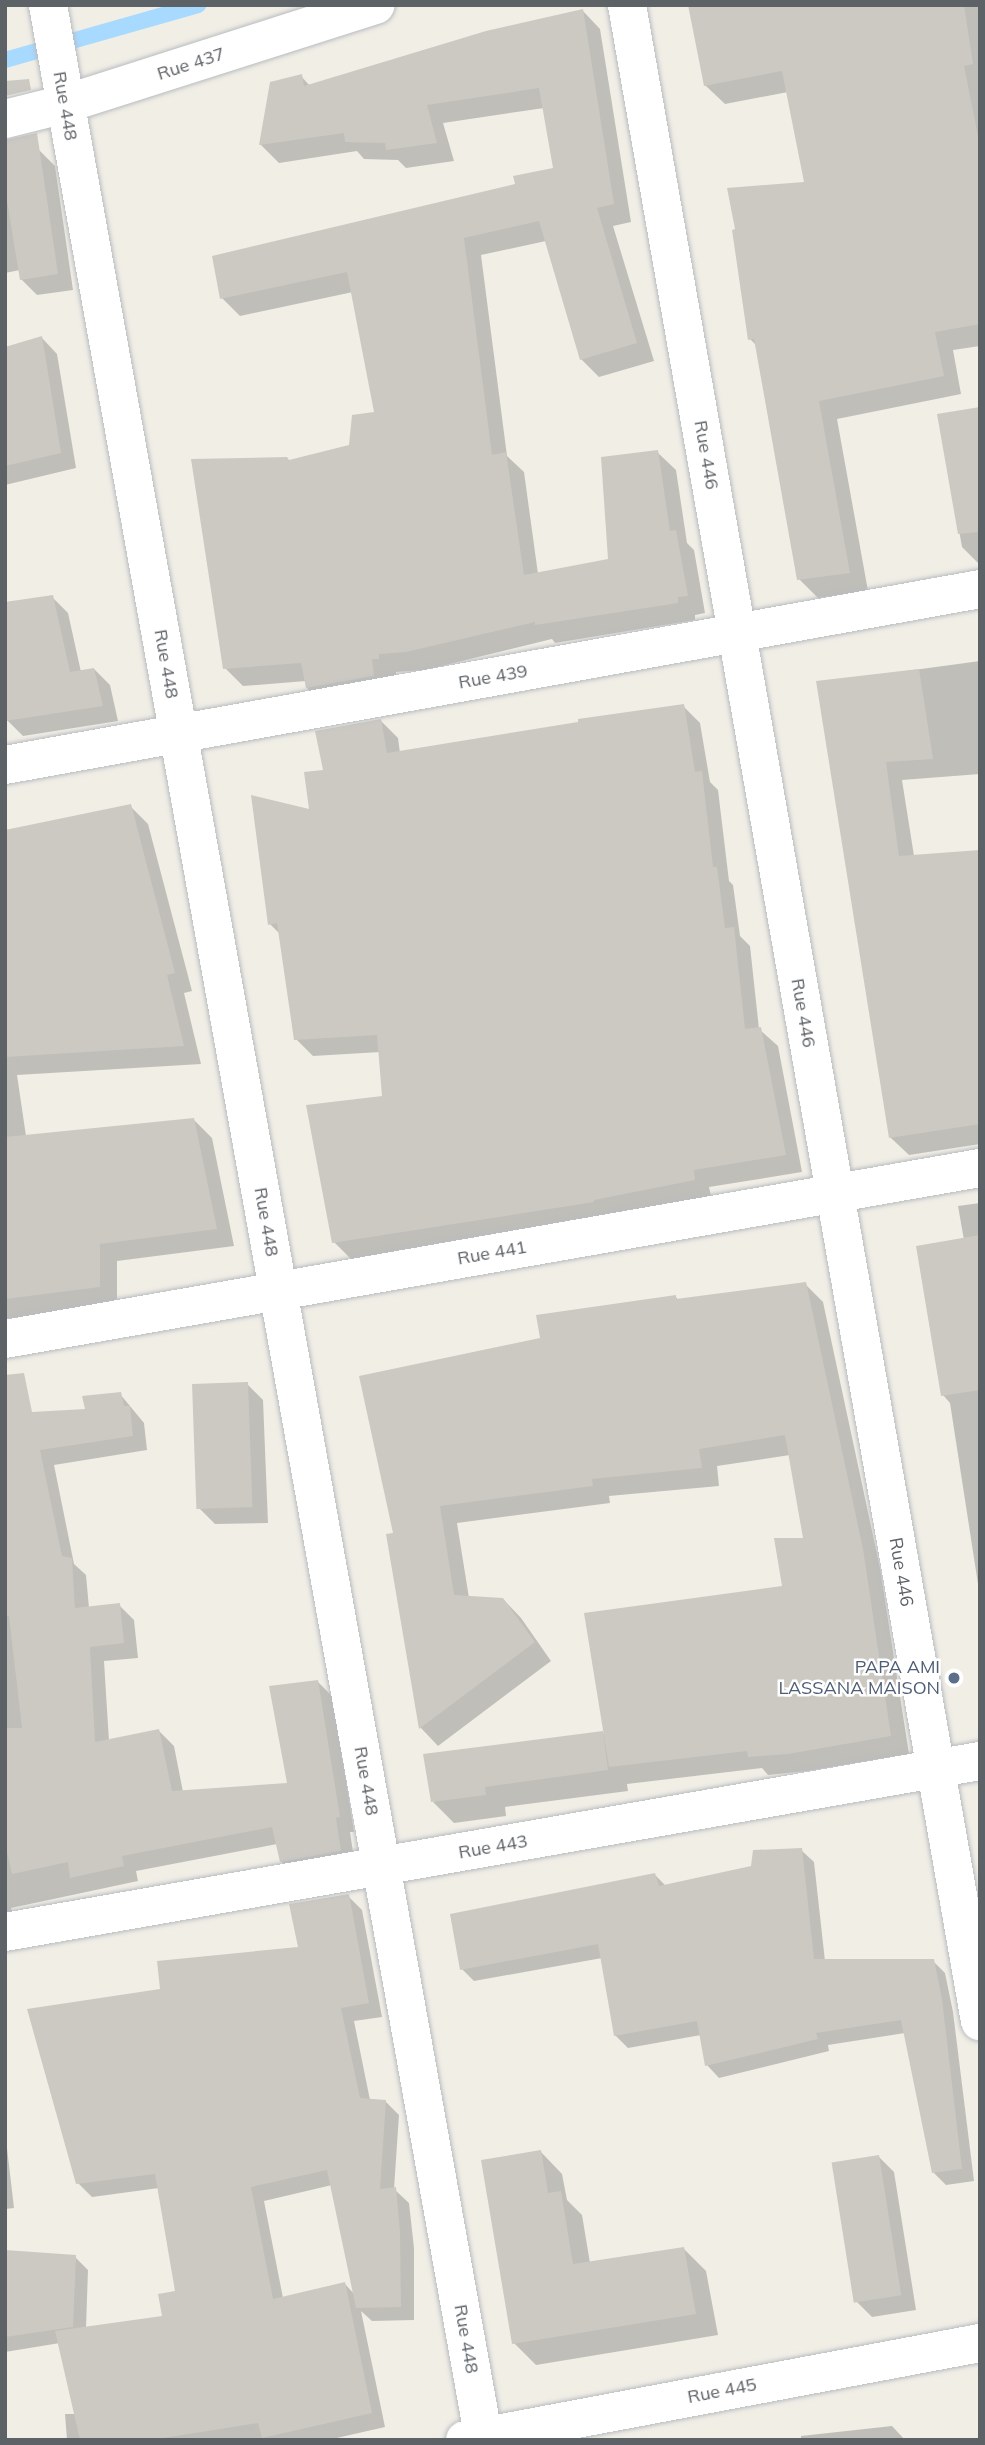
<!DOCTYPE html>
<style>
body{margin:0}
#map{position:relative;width:985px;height:2445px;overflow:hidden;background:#f1eee6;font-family:Mulish,sans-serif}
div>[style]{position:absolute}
.shadow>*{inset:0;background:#0003}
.stream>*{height:16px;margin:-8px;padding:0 8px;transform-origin:8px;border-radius:8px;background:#a8d9ff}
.building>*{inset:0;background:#ccc9c3;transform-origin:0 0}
.roads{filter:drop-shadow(0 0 2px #b8bcc0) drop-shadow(0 0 2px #b8bcc0)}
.minor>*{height:38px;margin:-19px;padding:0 19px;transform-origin:19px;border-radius:19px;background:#fff}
.dots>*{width:19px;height:19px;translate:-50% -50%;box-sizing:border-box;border:4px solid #fff;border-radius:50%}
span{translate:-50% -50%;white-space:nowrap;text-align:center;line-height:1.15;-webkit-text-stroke:5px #fff;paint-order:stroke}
.street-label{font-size:18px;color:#5d6267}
.service-label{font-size:18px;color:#4e5e75}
.right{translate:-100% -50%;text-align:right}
.frame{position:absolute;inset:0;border:7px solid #5d6267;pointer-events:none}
</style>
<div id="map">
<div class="shadow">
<div style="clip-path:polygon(690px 5px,979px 5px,980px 346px,953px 350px,961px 394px,837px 419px,868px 591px,818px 598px,799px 579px,756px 345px,750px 339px,806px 183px,788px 92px,725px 104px,706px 86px)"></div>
<div style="clip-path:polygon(583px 11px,600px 29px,631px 222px,613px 226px,654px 361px,599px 377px,581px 359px,546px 241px,481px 255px,507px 456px,524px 472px,538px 574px,610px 561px,657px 452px,676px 470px,687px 543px,694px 550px,705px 613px,695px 615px,695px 620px,555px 643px,552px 639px,425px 670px,396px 672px,396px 676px,325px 706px,307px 688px,306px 681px,243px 686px,225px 668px,290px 461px,351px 447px,376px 414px,353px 292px,240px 316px,222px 298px,555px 169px,544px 108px,443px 123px,454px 161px,406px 168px,398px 160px,364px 159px,357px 151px,279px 163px,261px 145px,271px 83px,301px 76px,310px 86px)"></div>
<div style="clip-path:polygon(39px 150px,55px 166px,73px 290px,37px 295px,21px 279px,20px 270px,5px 273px,5px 186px)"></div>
<div style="clip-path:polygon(42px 338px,57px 354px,76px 468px,5px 485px,5px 349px)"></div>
<div style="clip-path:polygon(980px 408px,980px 562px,978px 563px,962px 547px,939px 416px)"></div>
<div style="clip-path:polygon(52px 597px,68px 613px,81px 672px,94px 669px,110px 685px,118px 721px,23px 736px,7px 720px)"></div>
<div style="clip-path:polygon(980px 661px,980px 774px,902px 780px,914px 856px,980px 852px,980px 1144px,909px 1155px,891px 1138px,818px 683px)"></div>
<div style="clip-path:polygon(683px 706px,700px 723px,710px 782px,718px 790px,729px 881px,733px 885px,740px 936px,750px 946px,759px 1029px,778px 1046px,802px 1172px,709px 1187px,711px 1196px,351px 1259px,334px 1242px,384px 1097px,380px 1052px,313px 1056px,296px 1039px,281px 935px,270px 924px,325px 771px,381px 721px,398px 738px,400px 753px)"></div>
<div style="clip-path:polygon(130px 806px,148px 824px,192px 991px,184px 993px,201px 1064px,17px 1075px,26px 1136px,194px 1120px,212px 1138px,234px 1246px,117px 1261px,117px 1305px,5px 1319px,5px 832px)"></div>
<div style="clip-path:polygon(980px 1203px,980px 1597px,950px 1403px,943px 1395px,964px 1240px,958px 1206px)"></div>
<div style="clip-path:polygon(805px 1284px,823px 1302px,880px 1568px,909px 1754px,807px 1771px,768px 1775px,762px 1768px,627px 1784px,628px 1791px,505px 1807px,506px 1816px,454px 1823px,433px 1802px,603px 1733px,606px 1736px,784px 1587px,805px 1539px,790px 1455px,717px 1466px,719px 1486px,609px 1496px,610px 1503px,457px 1523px,469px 1598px,503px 1599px,521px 1618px,551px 1661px,438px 1746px,421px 1728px,388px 1536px,395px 1535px,542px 1340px,675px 1296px,679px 1301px)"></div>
<div style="clip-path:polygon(247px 1384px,263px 1400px,268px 1523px,215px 1524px,199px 1508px)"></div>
<div style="clip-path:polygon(120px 1394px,144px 1423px,147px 1450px,54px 1465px,74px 1564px,86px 1575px,89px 1608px,119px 1605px,134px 1620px,138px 1658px,104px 1661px,109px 1741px,159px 1731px,174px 1746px,183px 1792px,289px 1784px,318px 1682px,333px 1697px,354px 1832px,350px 1832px,355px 1866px,296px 1876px,281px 1861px,277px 1844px,136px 1871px,138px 1881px,11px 1908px,13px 1915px,5px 1916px,5px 1849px,8px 1848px,5px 1835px,5px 1416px,87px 1410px)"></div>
<div style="clip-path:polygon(801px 1850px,814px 1862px,825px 1961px,933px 1961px,945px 1973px,953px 2012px,974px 2181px,946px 2185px,934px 2173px,905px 2033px,828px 2045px,829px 2051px,719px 2078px,707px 2065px,701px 2035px,628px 2048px,615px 2035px,602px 1958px,474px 1981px,462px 1969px,655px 1875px,666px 1886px,753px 1868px)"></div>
<div style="clip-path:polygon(evenodd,348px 1896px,362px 1910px,382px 2017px,354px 2021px,370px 2100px,385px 2101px,399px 2115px,394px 2189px,409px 2203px,414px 2248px,414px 2320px,372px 2321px,361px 2311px,385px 2427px,328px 2440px,67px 2440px,65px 2414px,76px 2414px,60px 2343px,5px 2352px,5px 2252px,75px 2257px,88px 2270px,86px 2328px,164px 2317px,177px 2293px,159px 2188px,92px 2197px,78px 2183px,161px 1990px,300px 1949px,348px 1896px,332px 2185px,355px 2295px,345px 2284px,283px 2298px,264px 2201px,332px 2185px)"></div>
<div style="clip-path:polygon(5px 2131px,14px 2208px,5px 2209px)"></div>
<div style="clip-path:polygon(540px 2151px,562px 2174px,567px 2200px,582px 2215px,590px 2263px,684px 2249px,706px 2271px,718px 2335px,536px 2365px,514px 2343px)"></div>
<div style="clip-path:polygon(878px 2156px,894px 2172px,916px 2310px,872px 2317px,856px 2301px)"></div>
<div style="clip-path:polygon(892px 2426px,905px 2440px,801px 2440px,801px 2436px)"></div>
</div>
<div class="stream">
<div style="left:5px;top:60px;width:201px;rotate:-15.9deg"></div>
</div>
<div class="building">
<div style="clip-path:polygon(688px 5px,964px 5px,973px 64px,964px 66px,980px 146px,980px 324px,935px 332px,944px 376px,819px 401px,850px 573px,797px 580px,754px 339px,748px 340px,732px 230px,735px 229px,727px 188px,804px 182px,782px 71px,704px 86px)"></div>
<div style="clip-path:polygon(583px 9px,614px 204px,597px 208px,637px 343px,580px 360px,539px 221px,464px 238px,492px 455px,506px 452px,524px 575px,608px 559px,601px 457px,658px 450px,670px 531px,676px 530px,688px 596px,678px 597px,678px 603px,535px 625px,535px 622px,406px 652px,379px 654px,379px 659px,372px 659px,374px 676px,306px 688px,301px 663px,223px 669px,191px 459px,287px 457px,289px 460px,349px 445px,352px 415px,374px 412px,347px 272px,220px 299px,212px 256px,515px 184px,513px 176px,553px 168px,539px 88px,427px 105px,437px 143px,386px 150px,385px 143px,345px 142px,344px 133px,259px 145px,270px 82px,302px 74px,304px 86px,486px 31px)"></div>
<div style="clip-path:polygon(29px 79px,31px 90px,5px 96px,5px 81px)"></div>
<div style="clip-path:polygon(37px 133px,58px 274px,20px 280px,5px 188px,5px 140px)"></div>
<div style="clip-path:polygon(42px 336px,61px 453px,5px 466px,5px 347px)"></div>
<div style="clip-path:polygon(980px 407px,980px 532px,958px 534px,937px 414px)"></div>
<div style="clip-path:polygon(53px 595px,70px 672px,94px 668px,103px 706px,5px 721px,5px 602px)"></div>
<div style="clip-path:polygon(919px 669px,933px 759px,886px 762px,899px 856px,980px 850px,980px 1124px,889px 1138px,816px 681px)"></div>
<div style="clip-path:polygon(684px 704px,695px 772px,702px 771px,713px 867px,717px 867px,725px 928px,734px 927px,745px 1029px,761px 1027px,786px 1155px,694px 1170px,695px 1180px,594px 1200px,594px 1202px,332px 1243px,306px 1105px,382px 1096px,377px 1035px,294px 1040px,277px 923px,268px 925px,251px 795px,309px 809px,304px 772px,323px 770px,315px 731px,381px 719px,387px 753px,578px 722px,578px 719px)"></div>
<div style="clip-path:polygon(131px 804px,175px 973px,167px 975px,184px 1046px,5px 1057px,5px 830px)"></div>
<div style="clip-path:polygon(194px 1118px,217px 1229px,100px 1244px,100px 1287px,5px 1299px,5px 1137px)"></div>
<div style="clip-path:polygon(980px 1235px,980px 1390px,941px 1396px,916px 1246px)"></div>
<div style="clip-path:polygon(806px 1282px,863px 1549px,891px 1736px,788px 1754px,748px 1757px,747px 1751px,609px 1767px,584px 1613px,782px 1586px,774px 1538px,803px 1538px,785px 1435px,699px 1449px,702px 1468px,592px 1479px,593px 1486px,440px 1506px,454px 1595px,503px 1598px,535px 1642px,419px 1729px,386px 1534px,393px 1533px,359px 1376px,540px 1338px,536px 1315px,676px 1295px,676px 1299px)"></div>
<div style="clip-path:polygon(24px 1373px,32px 1412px,85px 1409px,82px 1396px,121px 1392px,124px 1406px,130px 1406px,133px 1436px,40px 1450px,62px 1556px,72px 1558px,75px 1608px,120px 1603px,124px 1643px,90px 1647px,95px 1742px,159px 1729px,172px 1791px,287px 1783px,269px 1686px,318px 1680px,340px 1817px,336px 1818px,341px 1851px,280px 1862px,272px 1827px,122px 1856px,124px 1866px,70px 1878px,68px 1862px,12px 1874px,5px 1843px,5px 1728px,22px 1728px,9px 1616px,5px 1617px,5px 1375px)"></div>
<div style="left:248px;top:1382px;width:125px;height:56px;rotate:88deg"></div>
<div style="clip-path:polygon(603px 1731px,608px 1770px,485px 1787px,486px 1795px,431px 1802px,423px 1754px)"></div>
<div style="clip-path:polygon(802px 1848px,814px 1959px,934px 1959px,942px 1999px,962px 2169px,932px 2173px,901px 2020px,816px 2033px,818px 2039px,705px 2066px,697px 2021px,614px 2036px,598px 1944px,460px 1970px,450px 1914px,655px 1873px,659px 1886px,751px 1866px,753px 1850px)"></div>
<div style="clip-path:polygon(349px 1894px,369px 2003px,341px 2008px,360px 2098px,386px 2100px,380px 2189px,396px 2187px,400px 2233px,401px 2307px,356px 2308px,327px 2170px,251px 2187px,273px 2299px,345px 2282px,372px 2413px,262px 2438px,258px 2423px,151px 2440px,80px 2440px,55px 2331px,162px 2316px,158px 2294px,175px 2291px,155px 2174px,76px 2184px,27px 2009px,160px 1989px,157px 1961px,298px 1947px,289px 1904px)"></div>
<div style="clip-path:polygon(541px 2150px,548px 2193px,561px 2191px,573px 2264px,684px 2247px,696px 2314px,512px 2344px,481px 2160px)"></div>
<div style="left:879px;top:2155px;width:142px;height:48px;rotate:81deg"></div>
<div style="clip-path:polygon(5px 2250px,76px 2255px,73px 2327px,5px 2337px)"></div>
</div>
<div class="roads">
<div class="minor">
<div style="left:48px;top:5px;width:2474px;rotate:79.85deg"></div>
<div style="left:627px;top:5px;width:2047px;rotate:80.07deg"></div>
<div style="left:5px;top:119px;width:62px;rotate:-14deg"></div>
<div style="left:65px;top:104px;width:326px;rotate:-17.7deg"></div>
<div style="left:5px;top:765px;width:991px;rotate:-10.23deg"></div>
<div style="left:5px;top:1339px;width:990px;rotate:-9.95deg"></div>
<div style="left:5px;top:1932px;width:990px;rotate:-9.95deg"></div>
<div style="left:465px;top:2440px;width:524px;rotate:-10.67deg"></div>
</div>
</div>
<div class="dots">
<div style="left:954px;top:1678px;background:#5c6f8a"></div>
</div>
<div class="street-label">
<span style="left:191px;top:64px;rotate:-18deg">Rue 437</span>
<span style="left:65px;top:106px;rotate:80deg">Rue 448</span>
<span style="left:706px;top:455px;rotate:80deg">Rue 446</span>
<span style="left:166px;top:664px;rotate:80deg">Rue 448</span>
<span style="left:493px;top:677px;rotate:-10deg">Rue 439</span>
<span style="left:803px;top:1013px;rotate:80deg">Rue 446</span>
<span style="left:266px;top:1222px;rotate:80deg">Rue 448</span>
<span style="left:492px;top:1253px;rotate:-10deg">Rue 441</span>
<span style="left:901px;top:1572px;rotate:80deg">Rue 446</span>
<span style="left:366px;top:1781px;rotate:80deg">Rue 448</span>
<span style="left:493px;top:1847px;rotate:-10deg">Rue 443</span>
<span style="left:466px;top:2339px;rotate:80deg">Rue 448</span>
<span style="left:722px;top:2391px;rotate:-11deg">Rue 445</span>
</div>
<div class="service-label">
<span class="right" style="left:940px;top:1678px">PAPA AMI<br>LASSANA MAISON</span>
</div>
<div class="frame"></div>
</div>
